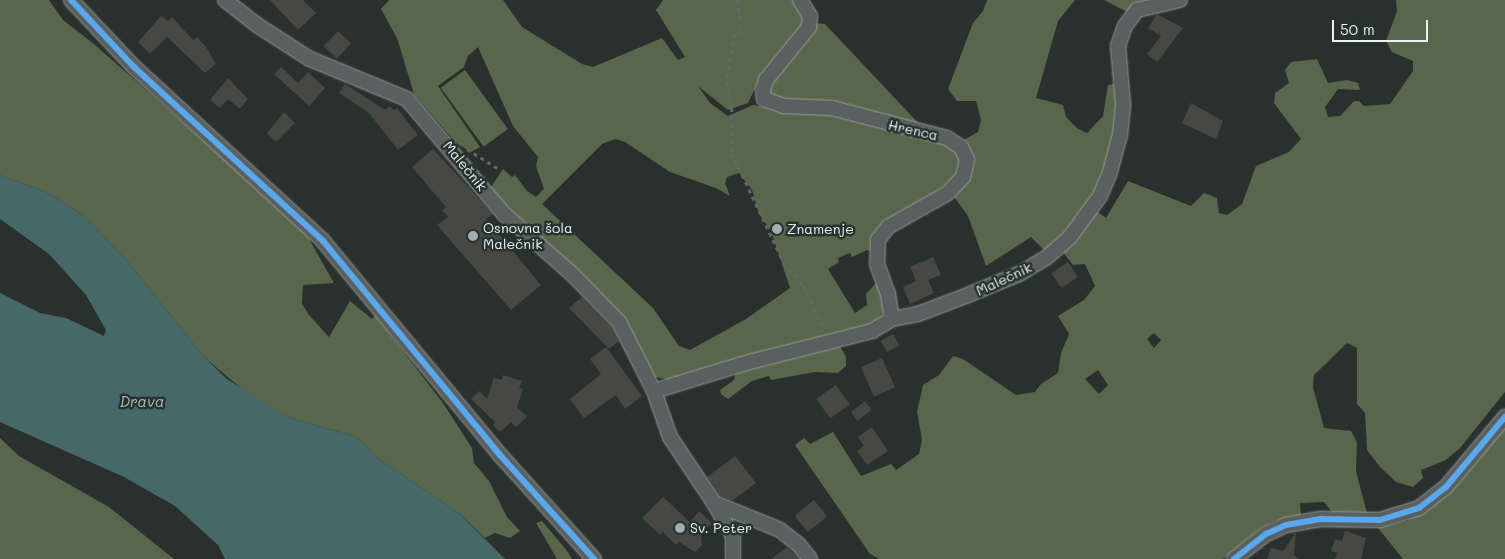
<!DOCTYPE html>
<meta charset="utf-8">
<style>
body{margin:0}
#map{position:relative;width:1505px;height:559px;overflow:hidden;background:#29302d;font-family:Mali,sans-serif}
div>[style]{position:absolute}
.green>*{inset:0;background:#58664c;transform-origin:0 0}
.water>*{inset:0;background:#476869}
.building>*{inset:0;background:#474844;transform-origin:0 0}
.path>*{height:2.5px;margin-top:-1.25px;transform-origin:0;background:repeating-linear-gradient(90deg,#626665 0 4px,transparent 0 8px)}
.roads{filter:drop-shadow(0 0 1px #959a9a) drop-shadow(0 0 1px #959a9a)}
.minor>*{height:14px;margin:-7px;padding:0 7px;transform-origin:7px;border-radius:7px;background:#5a6060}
.bus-1>*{height:6px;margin:-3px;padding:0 3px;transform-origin:3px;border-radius:3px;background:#5aa8eb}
.dots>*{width:14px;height:14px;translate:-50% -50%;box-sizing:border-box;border:2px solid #26332d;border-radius:50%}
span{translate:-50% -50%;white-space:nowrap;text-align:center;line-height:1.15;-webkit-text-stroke:5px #26332d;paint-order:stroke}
.street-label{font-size:14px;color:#e8f1f8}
.poi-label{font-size:14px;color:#e8f1f8}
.left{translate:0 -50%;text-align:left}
.water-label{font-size:15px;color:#a9bdc1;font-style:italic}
.scale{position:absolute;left:1332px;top:20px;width:96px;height:22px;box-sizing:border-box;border:2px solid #e8f1f8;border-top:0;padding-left:6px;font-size:15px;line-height:18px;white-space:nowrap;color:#e8f1f8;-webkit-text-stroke:4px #26332d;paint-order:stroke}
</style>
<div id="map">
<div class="green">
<div style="clip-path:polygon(0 0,49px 0,63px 20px,94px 44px,304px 230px,334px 283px,303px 285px,302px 304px,309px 315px,329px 337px,350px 301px,372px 319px,375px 315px,443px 403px,472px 448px,474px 463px,489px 481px,507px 517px,520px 531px,510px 538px,495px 533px,485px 538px,460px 514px,377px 458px,357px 437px,287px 417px,248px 394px,204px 357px,128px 262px,83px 215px,48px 193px,0 175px)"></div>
<div style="clip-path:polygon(evenodd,389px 0,503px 0,522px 27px,582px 64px,593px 67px,662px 38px,678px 60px,685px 57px,656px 10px,663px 0,795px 0,805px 19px,804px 27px,760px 78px,748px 103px,728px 110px,698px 86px,710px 103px,728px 116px,753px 105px,783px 110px,817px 109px,954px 145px,962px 164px,958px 177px,914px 207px,872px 252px,867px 250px,852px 257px,850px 253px,838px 258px,839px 262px,828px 269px,855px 313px,867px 305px,866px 294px,878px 281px,886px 306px,879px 322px,869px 329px,804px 341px,669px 380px,651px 376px,641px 351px,543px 243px,489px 190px,503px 169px,512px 177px,515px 175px,527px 191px,536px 197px,544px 189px,536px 166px,538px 157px,513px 126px,478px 47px,468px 56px,464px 67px,438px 86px,480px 147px,471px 152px,456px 143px,414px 94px,397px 38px,381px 9px,389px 0,615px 139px,625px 142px,670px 172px,716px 188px,730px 196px,725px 183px,727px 177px,739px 173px,752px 190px,759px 214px,771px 231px,790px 288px,746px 319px,690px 350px,679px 346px,653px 308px,542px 204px,602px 144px,615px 139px)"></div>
<div style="clip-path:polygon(987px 0,1075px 0,1058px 21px,1036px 98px,1063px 105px,1066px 117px,1078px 129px,1087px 133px,1103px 116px,1108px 85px,1114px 84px,1118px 108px,1117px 130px,1097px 192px,1061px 238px,1046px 252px,1031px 237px,986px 266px,968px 216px,952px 194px,972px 165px,971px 152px,962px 141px,978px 132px,981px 120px,976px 101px,957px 101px,948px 89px,973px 23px,983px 11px)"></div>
<div style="clip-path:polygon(1104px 0,1163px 0,1127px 12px)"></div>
<div style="clip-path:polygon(evenodd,1396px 0,1505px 0,1505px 392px,1460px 448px,1446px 460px,1421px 470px,1423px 478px,1413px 487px,1396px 482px,1380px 467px,1367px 450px,1365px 413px,1357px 404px,1357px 348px,1347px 343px,1314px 375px,1313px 387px,1324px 428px,1351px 431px,1357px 442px,1356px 471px,1367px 513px,1332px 512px,1324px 502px,1300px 503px,1301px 515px,1274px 521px,1262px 527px,1223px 559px,880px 559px,870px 554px,795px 445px,804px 438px,810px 444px,833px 432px,861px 476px,891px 464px,896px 470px,919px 454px,922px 440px,917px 412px,923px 385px,939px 375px,953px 356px,963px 359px,1016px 395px,1035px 392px,1041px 384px,1058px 373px,1061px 353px,1069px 334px,1058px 316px,1084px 300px,1095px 286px,1085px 264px,1073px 265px,1062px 251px,1095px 210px,1106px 218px,1128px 181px,1191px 206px,1204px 193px,1217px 198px,1219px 213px,1227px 215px,1242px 204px,1256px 166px,1289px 152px,1301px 139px,1274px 103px,1275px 93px,1289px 83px,1285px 70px,1291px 62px,1317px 59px,1328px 83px,1347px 80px,1358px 83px,1360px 90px,1338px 89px,1325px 107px,1328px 117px,1340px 116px,1354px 101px,1359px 101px,1364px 106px,1390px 104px,1413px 71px,1413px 61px,1392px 52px,1386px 41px,1397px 11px,1396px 0,1154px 333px,1161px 340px,1154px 348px,1147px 339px,1154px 333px,1396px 0,1098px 370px,1108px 385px,1099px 394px,1085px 379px,1098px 370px)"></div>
<div style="clip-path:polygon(814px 23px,825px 24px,923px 128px,771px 101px,769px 84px)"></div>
<div style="left:465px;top:70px;width:73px;height:30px;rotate:54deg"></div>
<div style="clip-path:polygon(838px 343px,846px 357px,846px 366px,838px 373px,815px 372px,771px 380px,769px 376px,752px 381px,728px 399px,721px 394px,720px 390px,734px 380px,736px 371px)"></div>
<div style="clip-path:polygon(1505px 426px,1505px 559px,1403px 559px,1378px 528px,1407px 521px,1436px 504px,1475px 464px)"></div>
<div style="clip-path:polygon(0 438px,19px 456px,109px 507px,174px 559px,0 559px)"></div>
<div style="clip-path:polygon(542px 521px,568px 552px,572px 559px,557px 559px,536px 523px)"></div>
</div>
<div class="water">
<div style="clip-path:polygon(0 175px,48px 193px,83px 215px,128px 262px,204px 357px,227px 379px,287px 417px,357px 437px,377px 458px,460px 514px,505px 559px,225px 559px,218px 545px,175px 506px,124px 477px,0 422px,0 293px,40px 313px,66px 318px,104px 336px,106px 330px,86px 295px,49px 254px,0 219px)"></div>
</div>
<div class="building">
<div style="clip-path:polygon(270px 0,303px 0,316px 13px,298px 30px)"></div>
<div style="clip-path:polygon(1157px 14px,1183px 28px,1157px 62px,1147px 54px,1161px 36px,1148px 28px)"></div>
<div style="clip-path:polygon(161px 16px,168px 21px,172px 17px,193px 40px,197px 37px,206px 47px,216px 64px,205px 73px,167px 37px,150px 54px,138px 42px)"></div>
<div style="left:338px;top:31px;width:18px;height:21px;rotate:43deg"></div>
<div style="clip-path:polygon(281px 67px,298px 83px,308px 72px,325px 88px,309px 106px,274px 74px)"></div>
<div style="clip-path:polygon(228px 78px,248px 99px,240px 109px,228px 99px,220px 108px,210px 100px)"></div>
<div style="clip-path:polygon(345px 84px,385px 110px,390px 106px,394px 110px,397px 108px,418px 135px,398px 150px,369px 113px,339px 93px)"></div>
<div style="clip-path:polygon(1191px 103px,1223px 121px,1216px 139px,1182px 123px)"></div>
<div style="clip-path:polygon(284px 112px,295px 123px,276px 142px,267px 133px)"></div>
<div style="clip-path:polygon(433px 149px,493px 214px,486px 219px,541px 285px,511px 310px,437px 225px,448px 217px,442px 210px,446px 207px,412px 167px)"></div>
<div style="clip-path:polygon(933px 257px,941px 275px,928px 280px,934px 293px,910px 304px,903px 287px,916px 281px,910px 267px)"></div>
<div style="left:1068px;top:262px;width:18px;height:20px;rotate:56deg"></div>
<div style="clip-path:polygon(582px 297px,612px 327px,619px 341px,609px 349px,569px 308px)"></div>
<div style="left:893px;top:334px;width:13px;height:14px;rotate:61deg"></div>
<div style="clip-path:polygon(606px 347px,642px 396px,625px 409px,616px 395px,584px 418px,570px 399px,601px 374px,590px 359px)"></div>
<div style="left:882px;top:358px;width:32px;height:23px;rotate:66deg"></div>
<div style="clip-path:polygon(503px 375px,522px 381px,519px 388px,523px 389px,517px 407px,527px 417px,516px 427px,511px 422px,500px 432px,493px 425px,495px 422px,471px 399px,479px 391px,487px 399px,494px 378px,501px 380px)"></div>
<div style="left:836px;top:385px;width:24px;height:24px;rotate:55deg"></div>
<div style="left:865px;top:401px;width:11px;height:18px;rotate:52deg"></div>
<div style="clip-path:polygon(872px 427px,888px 451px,867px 465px,857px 451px,864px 446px,858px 437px)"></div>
<div style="clip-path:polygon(735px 456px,756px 483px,732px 501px,720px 496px,707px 477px)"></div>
<div style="clip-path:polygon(663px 497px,690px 522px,699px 511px,712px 523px,701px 534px,702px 545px,695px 552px,679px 542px,676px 545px,663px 532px,660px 535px,642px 518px)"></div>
<div style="left:814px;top:500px;width:21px;height:25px;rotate:51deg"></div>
<div style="clip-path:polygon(1345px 531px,1366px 538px,1361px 559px,1335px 559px,1337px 553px,1331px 551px,1335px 539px,1342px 541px)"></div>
<div style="clip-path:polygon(1296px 532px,1294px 555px,1299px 559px,1267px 559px,1271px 548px,1283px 551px)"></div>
<div style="clip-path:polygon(787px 547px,799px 559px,771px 559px)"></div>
</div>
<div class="path">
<div style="left:738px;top:0;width:31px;rotate:84deg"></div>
<div style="left:741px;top:31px;width:7px;rotate:153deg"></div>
<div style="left:735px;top:34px;width:48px;rotate:99.7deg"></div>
<div style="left:727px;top:81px;width:27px;rotate:80deg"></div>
<div style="left:732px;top:108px;width:45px;rotate:90deg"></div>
<div style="left:732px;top:153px;width:122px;rotate:64.7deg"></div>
<div style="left:784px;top:263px;width:30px;rotate:49deg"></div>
<div style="left:804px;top:286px;width:47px;rotate:65.1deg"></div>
<div style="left:467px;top:149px;width:36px;rotate:32deg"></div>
</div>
<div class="roads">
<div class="minor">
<div style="left:71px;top:0;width:92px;rotate:46.8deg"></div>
<div style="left:134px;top:67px;width:257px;rotate:42.6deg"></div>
<div style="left:323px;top:241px;width:278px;rotate:50.4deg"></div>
<div style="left:500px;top:455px;width:140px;rotate:47.9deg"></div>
<div style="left:225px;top:0;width:41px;rotate:38deg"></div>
<div style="left:257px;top:25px;width:63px;rotate:32.7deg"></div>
<div style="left:310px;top:59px;width:105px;rotate:22.4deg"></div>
<div style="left:407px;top:99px;width:150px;rotate:49.9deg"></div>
<div style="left:504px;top:214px;width:91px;rotate:41.4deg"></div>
<div style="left:572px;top:274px;width:67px;rotate:45.6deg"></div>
<div style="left:619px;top:322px;width:77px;rotate:63.1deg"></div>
<div style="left:654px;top:391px;width:49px;rotate:70.8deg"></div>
<div style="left:670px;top:437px;width:79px;rotate:56.3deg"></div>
<div style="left:714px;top:503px;width:71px;rotate:22.2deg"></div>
<div style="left:780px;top:530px;width:23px;rotate:38deg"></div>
<div style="left:798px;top:544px;width:19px;rotate:51deg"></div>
<div style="left:800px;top:0;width:19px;rotate:58deg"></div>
<div style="left:810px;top:16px;width:11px;rotate:95deg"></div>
<div style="left:809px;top:27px;width:68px;rotate:129.1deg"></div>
<div style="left:766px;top:80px;width:10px;rotate:107deg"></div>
<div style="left:763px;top:90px;width:9px;rotate:84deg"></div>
<div style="left:764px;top:99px;width:21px;rotate:19deg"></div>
<div style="left:784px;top:106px;width:48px;rotate:2.4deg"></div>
<div style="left:832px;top:108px;width:119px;rotate:14.6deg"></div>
<div style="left:947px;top:138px;width:17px;rotate:33deg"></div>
<div style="left:961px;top:147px;width:14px;rotate:65deg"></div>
<div style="left:967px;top:160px;width:17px;rotate:103deg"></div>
<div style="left:963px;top:177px;width:22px;rotate:133deg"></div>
<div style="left:948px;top:193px;width:69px;rotate:150.5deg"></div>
<div style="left:888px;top:227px;width:16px;rotate:128deg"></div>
<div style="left:878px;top:240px;width:24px;rotate:92deg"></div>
<div style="left:877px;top:264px;width:32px;rotate:70deg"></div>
<div style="left:888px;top:294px;width:25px;rotate:81deg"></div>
<div style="left:654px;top:391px;width:103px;rotate:-16.9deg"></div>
<div style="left:753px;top:361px;width:123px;rotate:-14.1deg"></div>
<div style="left:872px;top:331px;width:23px;rotate:-31deg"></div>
<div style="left:892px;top:319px;width:26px;rotate:-11deg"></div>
<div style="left:918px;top:314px;width:53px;rotate:-20.8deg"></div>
<div style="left:968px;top:295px;width:55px;rotate:-22.4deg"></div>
<div style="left:1019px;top:274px;width:31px;rotate:-31deg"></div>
<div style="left:1046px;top:258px;width:32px;rotate:-41deg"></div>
<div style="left:1070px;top:237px;width:51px;rotate:-53.8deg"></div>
<div style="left:1100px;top:196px;width:26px;rotate:-67deg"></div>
<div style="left:1110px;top:172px;width:38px;rotate:-75deg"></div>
<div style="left:1120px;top:135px;width:31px;rotate:-84deg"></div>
<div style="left:1123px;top:104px;width:58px;rotate:-94.9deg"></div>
<div style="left:1118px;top:46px;width:21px;rotate:-71deg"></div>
<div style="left:1125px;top:26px;width:20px;rotate:-53deg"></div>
<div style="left:1137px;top:10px;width:44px;rotate:-13.1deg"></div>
<div style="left:714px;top:503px;width:38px;rotate:60deg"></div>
<div style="left:733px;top:536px;width:23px;rotate:90deg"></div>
<div style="left:1234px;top:559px;width:41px;rotate:-38deg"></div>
<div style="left:1266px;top:534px;width:22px;rotate:-24deg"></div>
<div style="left:1286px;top:525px;width:36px;rotate:-10deg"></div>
<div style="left:1321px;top:519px;width:59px;rotate:1deg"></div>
<div style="left:1380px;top:520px;width:41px;rotate:-17.1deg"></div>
<div style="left:1419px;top:508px;width:34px;rotate:-38deg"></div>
<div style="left:1446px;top:487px;width:92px;rotate:-49.9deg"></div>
</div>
</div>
<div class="bus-1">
<div style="left:71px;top:0;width:92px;rotate:46.8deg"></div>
<div style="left:134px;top:67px;width:257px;rotate:42.6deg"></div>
<div style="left:323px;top:241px;width:278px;rotate:50.4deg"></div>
<div style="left:500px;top:455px;width:140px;rotate:47.9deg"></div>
<div style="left:1234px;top:559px;width:41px;rotate:-38deg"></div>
<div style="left:1266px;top:534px;width:22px;rotate:-24deg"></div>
<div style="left:1286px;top:525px;width:36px;rotate:-10deg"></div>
<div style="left:1321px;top:519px;width:59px;rotate:1deg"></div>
<div style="left:1380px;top:520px;width:41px;rotate:-17.1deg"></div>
<div style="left:1419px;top:508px;width:34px;rotate:-38deg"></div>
<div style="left:1446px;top:487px;width:92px;rotate:-49.9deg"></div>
</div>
<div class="dots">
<div style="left:777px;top:229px;background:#a5adb1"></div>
<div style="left:473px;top:236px;background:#a5adb1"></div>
<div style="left:680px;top:528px;background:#a5adb1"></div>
</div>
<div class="street-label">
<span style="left:913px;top:130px;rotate:13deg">Hrenca</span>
<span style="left:465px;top:166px;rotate:51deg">Malečnik</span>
<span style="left:1004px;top:279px;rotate:-25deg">Malečnik</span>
</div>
<div class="poi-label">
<span class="left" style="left:483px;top:236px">Osnovna šola<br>Malečnik</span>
<span class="left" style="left:787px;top:229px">Znamenje</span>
<span class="left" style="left:690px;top:528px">Sv. Peter</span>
</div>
<div class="water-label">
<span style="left:142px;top:402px">Drava</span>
</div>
<div class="scale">50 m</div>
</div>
